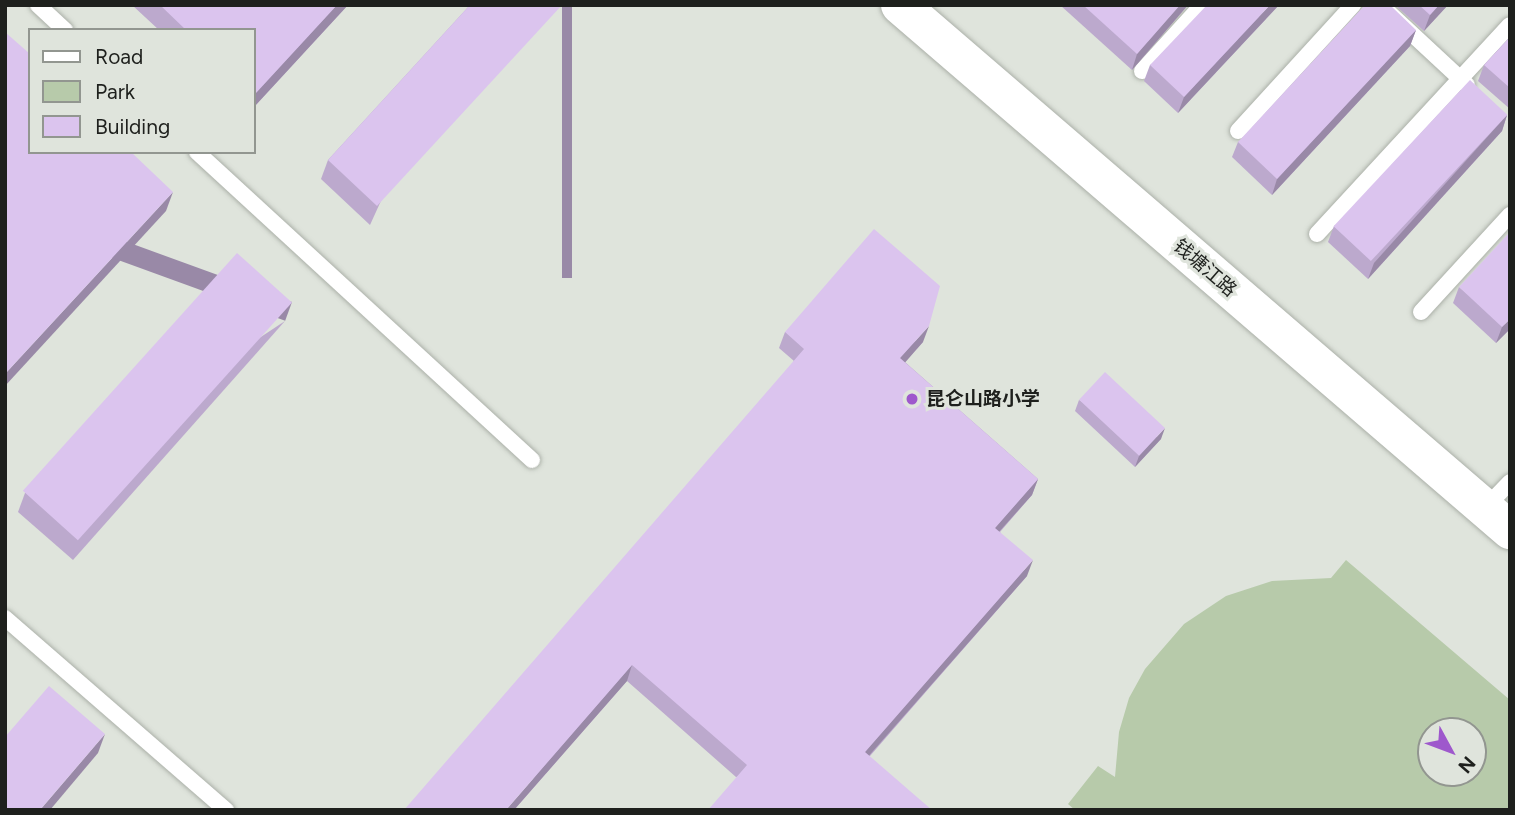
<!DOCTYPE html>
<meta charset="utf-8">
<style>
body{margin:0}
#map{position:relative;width:1515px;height:815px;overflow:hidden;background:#dfe4dc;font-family:Figtree,"Noto Sans SC",sans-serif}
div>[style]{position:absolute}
.green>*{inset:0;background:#b7caaa}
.roads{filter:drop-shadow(0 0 2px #abb0a8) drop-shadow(0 0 2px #abb0a8)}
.lane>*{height:16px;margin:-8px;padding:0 8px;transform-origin:8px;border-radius:8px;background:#fff}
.secondary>*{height:38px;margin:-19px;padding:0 19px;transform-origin:19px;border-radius:19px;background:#fff}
.wall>*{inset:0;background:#bca9cd}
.shaded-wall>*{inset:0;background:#9989a7;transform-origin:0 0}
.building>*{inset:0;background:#dbc4ee;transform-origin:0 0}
.dots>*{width:19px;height:19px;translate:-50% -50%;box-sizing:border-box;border:4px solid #dfe4dc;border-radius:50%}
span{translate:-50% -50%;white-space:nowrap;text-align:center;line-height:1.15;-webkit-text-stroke:6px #dfe4dc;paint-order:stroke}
.street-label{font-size:19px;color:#1e201d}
.poi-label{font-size:19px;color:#1e201d;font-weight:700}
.left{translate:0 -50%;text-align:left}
.frame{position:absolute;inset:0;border:7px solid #1e201d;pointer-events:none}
.legend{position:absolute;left:28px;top:28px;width:228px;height:126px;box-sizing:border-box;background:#dfe4dc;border:2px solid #929690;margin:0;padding:9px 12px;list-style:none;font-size:21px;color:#1e201d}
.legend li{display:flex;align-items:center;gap:14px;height:35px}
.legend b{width:35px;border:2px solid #929690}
.north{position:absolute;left:1417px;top:717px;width:70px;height:70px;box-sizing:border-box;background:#dfe4dc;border:2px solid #929690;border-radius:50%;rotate:131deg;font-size:19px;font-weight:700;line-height:28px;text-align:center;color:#1e201d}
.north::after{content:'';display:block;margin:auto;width:24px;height:32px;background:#9e58cc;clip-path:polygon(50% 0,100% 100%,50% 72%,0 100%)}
</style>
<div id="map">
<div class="green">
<div style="clip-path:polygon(evenodd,1346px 560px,1510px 700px,1510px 810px,1075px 810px,1068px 804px,1098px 766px,1115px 777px,1119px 732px,1129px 698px,1145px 669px,1184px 624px,1226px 596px,1272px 581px,1331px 578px,1346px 560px,1431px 731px,1473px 731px,1473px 773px,1431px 773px,1431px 731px)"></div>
</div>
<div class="roads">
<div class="lane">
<div style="left:38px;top:5px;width:37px;rotate:43deg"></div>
<div style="left:1381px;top:5px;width:117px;rotate:42.9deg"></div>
<div style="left:1142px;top:71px;width:89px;rotate:-47.7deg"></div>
<div style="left:1238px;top:131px;width:171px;rotate:-47.6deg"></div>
<div style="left:197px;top:152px;width:455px;rotate:42.6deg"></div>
<div style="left:1317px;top:234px;width:284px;rotate:-47.3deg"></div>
<div style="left:1421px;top:312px;width:132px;rotate:-47.5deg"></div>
<div style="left:1485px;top:508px;width:36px;rotate:-46deg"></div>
<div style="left:5px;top:618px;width:293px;rotate:41deg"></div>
</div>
<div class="secondary">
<div style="left:900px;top:5px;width:805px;rotate:40.72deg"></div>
</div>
</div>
<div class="wall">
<div style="clip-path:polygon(132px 5px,348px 5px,254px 107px,254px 30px,159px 30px)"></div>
<div style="clip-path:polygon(470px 5px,370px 225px,321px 179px,328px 160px)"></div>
<div style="clip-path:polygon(1060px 5px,1188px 5px,1132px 70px)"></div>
<div style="clip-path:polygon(1279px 5px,1178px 113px,1144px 81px,1150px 65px)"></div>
<div style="clip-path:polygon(1395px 5px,1448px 5px,1424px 31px)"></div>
<div style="clip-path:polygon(1416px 30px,1410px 46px,1272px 195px,1232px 157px,1238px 142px)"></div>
<div style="clip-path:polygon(1510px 37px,1510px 109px,1478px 81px,1484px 65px)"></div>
<div style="clip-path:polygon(1507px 115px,1502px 131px,1368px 279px,1328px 242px,1334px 226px)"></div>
<div style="clip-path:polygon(1459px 287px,1510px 329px,1496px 343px,1453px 303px)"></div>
<div style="clip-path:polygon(285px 321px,73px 560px,18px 512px,25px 493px)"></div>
<div style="clip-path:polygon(785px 332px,923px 342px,905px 362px,1038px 479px,1032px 495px,1000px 532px,1027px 576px,870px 756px,736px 777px,627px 681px,514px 810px,794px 361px,779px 348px)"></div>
<div style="clip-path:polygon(1079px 400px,1161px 439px,1135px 467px,1075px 411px)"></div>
</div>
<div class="shaded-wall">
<div style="clip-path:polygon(337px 5px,348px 5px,254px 107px,254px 98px,255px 94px)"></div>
<div style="left:562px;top:5px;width:10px;height:273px"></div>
<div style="clip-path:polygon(1180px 5px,1188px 5px,1132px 70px,1137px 54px)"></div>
<div style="clip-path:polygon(1270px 5px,1279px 5px,1178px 113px,1184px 97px)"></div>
<div style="clip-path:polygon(1439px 5px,1448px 5px,1424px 31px,1430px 15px)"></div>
<div style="clip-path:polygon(1416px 30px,1410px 46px,1272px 195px,1277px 179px)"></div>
<div style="clip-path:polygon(1507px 115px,1502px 131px,1368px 279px,1374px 263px)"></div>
<div style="clip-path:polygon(173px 192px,166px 211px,5px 386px,5px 374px)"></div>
<div style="left:292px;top:302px;width:20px;height:319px;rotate:110deg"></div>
<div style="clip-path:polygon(1510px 319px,1510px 329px,1496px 343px,1502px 327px)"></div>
<div style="clip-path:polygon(929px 326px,923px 342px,895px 374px,900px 358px)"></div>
<div style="clip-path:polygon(1165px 428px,1161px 439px,1135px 467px,1139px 456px)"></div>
<div style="clip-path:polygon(1038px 479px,1032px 495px,989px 543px,995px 528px)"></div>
<div style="clip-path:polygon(1033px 560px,1027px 576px,859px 767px,865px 752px)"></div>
<div style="clip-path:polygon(632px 665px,627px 681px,514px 810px,506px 810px)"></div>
<div style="clip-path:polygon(105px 734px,98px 753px,50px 810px,40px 810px)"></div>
</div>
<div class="building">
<div style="clip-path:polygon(160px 5px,337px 5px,255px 94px,254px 93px,254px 30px,186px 30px)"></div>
<div style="clip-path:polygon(470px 5px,562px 5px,377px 206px,328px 160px)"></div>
<div style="clip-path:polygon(1083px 5px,1180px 5px,1137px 54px)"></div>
<div style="clip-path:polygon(1207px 5px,1270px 5px,1184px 97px,1150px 65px)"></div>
<div style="clip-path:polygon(1365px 5px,1390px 5px,1416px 30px,1277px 179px,1238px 142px)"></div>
<div style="clip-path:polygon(1419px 5px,1439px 5px,1430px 15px)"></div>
<div style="clip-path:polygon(5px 32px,30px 54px,30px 152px,131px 152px,173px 192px,5px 374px)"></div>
<div style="clip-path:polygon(1510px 37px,1510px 88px,1484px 65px)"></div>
<div style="left:1470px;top:80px;width:51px;height:200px;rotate:43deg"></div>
<div style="clip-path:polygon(874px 229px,940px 286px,929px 326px,900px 358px,1038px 479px,995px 528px,1033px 560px,865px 752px,932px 810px,708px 810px,747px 765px,632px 665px,506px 810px,404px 810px,804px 349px,785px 332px)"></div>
<div style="clip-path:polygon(1510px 232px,1510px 319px,1502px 327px,1459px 287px)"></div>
<div style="left:237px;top:253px;width:74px;height:320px;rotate:42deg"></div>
<div style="left:1105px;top:372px;width:82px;height:38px;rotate:43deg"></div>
<div style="clip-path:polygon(49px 686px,105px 734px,40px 810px,5px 810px,5px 737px)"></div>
</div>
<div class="dots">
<div style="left:912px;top:399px;background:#9e58cc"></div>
</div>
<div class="street-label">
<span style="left:1205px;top:268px;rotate:41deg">钱塘江路</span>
</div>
<div class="poi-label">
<span class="left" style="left:926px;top:399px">昆仑山路小学</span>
</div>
<div class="frame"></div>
<ul class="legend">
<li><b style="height:9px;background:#fff"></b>Road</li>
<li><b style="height:19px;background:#b7caaa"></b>Park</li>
<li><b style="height:19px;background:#dbc4ee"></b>Building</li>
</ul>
<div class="north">N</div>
</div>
